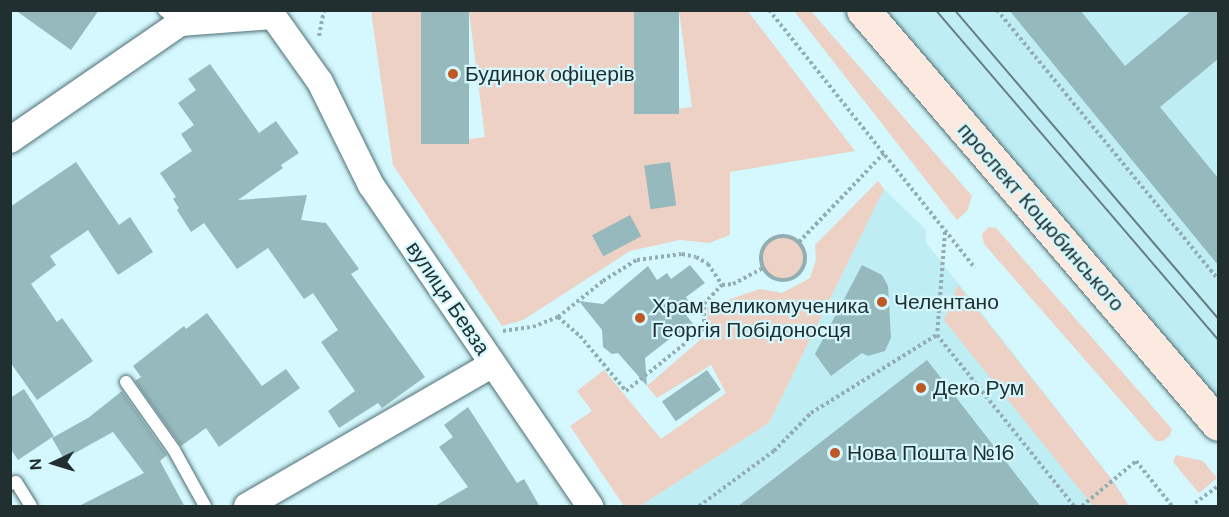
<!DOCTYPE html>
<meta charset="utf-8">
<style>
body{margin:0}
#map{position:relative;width:1229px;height:517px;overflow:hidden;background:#d4f8fd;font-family:"DM Sans",sans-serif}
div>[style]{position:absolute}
.built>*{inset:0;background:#bfedf4}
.green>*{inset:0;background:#ecd1c4}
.round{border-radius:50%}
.building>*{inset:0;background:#96b9be;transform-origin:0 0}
.path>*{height:4px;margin-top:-2px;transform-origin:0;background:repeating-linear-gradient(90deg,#92aeb2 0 3px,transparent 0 6px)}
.path>.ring{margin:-2px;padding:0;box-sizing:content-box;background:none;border:4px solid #92aeb2;border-radius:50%}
.roads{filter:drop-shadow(0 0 2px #4f6f74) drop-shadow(0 0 2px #4f6f74)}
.lane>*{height:12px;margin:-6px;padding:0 6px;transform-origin:6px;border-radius:6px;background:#fff}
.street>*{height:26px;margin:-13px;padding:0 13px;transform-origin:13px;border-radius:13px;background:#fff}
.secondary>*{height:33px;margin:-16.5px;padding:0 16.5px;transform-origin:16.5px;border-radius:16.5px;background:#fce9e0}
.tram>*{height:1.5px;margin:-0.75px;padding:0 0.75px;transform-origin:0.75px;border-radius:0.75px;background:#677e81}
.dots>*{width:16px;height:16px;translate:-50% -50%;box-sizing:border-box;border:3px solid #d4f8fd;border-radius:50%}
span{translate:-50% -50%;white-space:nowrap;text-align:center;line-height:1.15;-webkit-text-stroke:4.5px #d4f8fd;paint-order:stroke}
.poi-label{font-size:21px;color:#212f31}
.left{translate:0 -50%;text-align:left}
.street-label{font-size:21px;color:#212f31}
.frame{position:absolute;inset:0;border:12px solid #212f31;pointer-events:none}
.north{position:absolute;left:24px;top:433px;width:60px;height:60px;-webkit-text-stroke:4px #d4f8fd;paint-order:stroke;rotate:266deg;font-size:16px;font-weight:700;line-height:24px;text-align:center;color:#212f31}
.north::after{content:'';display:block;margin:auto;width:21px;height:27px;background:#212f31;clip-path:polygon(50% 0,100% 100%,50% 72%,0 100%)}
</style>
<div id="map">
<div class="built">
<div style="clip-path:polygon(863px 11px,1218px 11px,1218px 431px)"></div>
<div style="clip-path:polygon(884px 189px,926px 230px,926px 242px,1113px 481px,1129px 506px,640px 506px,769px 423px)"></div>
</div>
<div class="green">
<div style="clip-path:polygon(747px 10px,855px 151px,730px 172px,730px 235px,709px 243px,680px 240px,630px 251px,523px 320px,502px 326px,393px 165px,371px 11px,421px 11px,438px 143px,485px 137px,469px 11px,634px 11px,647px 113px,692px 107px,679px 11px)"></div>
<div style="clip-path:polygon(794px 11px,811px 11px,972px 196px,967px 211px,957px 220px)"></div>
<div style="clip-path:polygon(878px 181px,884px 189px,769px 423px,640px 506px,624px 506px,570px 426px,592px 411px,577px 391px,604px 370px,661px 439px,726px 393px,711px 365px,657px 398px,647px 386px,708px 333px,707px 307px,760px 289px,782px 293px,810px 278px,816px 260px,815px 245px)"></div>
<div style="clip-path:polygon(989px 227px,996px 228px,1172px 429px,1170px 435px,1163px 441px,1156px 441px,984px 244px,982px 234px)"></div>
<div class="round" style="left:762px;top:237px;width:42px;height:42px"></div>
<div style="clip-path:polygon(958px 285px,1113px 481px,1129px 506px,1093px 506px,944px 320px)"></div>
<div style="clip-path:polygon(1176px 455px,1203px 461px,1217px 478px,1199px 493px,1173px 462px)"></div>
</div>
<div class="building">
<div style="clip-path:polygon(15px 10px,99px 10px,71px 50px)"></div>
<div style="left:421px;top:10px;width:48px;height:134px"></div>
<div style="left:634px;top:10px;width:45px;height:104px"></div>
<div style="clip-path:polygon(1009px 10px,1080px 10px,1125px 66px,1192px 10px,1218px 10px,1218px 59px,1160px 107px,1218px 178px,1218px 265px)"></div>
<div style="clip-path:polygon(210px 64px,259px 133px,276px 121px,299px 153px,281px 165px,283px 168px,238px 200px,307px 195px,301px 220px,326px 223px,359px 269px,351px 274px,425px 377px,382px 408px,378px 403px,339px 428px,328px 411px,355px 391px,321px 342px,338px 330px,313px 293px,304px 299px,268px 248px,237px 269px,204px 223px,191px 232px,177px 210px,179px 208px,173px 199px,176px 197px,160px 173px,192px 151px,181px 134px,194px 125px,178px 103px,196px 90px,188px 79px)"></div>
<div style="clip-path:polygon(76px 162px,119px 225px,130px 217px,153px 252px,118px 275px,88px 230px,50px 256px,56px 265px,31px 284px,57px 322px,62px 318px,93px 361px,37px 400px,10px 362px,10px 207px)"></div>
<div style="left:670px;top:162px;width:44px;height:26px;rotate:82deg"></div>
<div style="left:630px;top:215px;width:24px;height:43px;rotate:62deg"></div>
<div style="clip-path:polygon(690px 265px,705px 283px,686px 297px,690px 304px,682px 310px,694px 325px,681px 335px,676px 334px,645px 358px,647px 386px,618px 353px,612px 354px,603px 347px,602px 330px,579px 301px,603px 304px,648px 266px,657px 280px,667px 273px,671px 279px)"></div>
<div style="clip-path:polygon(862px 265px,882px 275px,888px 286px,891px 338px,885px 351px,868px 356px,862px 353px,831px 376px,815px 354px)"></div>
<div style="clip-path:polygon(207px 313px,262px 386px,286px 369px,300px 388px,219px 447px,206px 428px,181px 446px,135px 381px,141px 377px,133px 366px,184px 326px,186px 329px)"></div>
<div style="clip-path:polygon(927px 360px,1041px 507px,737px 507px,857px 414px)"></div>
<div style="left:707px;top:370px;width:24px;height:55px;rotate:55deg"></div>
<div style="clip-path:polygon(24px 389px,54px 436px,18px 460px,10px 448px,10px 398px)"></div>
<div style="clip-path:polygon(122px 391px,167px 455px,160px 461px,185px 507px,77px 507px,144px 473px,113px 432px,64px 459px,52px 438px,88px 418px)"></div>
<div style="clip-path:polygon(468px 407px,517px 483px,524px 479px,540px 507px,433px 507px,468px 487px,439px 447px,453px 437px,444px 425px)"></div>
</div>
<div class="path">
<div style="left:769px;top:10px;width:330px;rotate:51.4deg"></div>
<div style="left:997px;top:10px;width:348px;rotate:50.6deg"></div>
<div style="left:319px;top:36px;width:26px;rotate:-79deg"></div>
<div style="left:945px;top:232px;width:103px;rotate:94.4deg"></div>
<div style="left:937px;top:335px;width:219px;rotate:51.3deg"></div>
<div class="ring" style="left:761px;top:236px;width:40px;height:40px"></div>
<div style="left:799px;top:242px;width:123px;rotate:-46.3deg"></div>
<div style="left:558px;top:317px;width:29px;rotate:41deg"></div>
<div style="left:580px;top:336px;width:72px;rotate:50.1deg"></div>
<div style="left:626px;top:391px;width:100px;rotate:-38.9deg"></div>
<div style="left:704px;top:328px;width:24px;rotate:-90deg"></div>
<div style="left:704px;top:304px;width:26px;rotate:-47deg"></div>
<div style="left:503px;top:331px;width:30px;rotate:-8deg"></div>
<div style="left:533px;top:327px;width:27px;rotate:-22deg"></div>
<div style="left:558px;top:317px;width:58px;rotate:-38.7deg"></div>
<div style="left:603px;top:281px;width:40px;rotate:-32deg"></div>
<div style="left:637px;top:260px;width:45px;rotate:-7.6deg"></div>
<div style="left:682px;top:254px;width:14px;rotate:12deg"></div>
<div style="left:696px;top:257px;width:14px;rotate:30deg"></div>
<div style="left:708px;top:264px;width:25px;rotate:56deg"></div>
<div style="left:722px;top:285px;width:11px;rotate:-5deg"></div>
<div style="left:733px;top:284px;width:34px;rotate:-28deg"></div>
<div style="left:1195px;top:503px;width:29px;rotate:-36deg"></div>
<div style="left:699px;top:506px;width:93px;rotate:-36.3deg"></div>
<div style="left:774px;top:451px;width:53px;rotate:-45.8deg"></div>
<div style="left:811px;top:413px;width:148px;rotate:-31.8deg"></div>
<div style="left:1082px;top:506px;width:70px;rotate:-39.8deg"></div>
<div style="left:1136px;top:461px;width:58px;rotate:51.3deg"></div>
</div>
<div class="roads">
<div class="lane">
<div style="left:164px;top:10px;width:21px;rotate:39deg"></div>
<div style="left:126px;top:382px;width:83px;rotate:54.8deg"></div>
<div style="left:174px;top:450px;width:64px;rotate:61deg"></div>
<div style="left:10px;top:484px;width:6px;rotate:-18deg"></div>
<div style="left:16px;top:482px;width:28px;rotate:58deg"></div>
</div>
<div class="street">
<div style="left:10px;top:140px;width:206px;rotate:-34.5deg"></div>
<div style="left:180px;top:23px;width:93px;rotate:-4.3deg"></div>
<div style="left:273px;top:16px;width:81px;rotate:54.5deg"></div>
<div style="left:320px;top:82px;width:115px;rotate:63.7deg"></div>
<div style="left:371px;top:185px;width:389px;rotate:55.7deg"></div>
<div style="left:247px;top:506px;width:284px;rotate:-30deg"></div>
</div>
<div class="secondary">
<div style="left:863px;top:10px;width:545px;rotate:49.39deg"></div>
</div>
</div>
<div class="tram">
<div style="left:936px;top:10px;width:433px;rotate:49.4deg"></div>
<div style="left:955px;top:10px;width:405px;rotate:49.5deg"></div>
</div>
<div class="dots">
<div style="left:453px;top:74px;background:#be5926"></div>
<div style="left:882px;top:302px;background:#be5926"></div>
<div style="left:640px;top:318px;background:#be5926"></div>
<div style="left:921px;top:388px;background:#be5926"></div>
<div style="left:835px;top:453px;background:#be5926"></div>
</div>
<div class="poi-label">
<span class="left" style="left:465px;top:74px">Будинок офіцерів</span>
<span class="left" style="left:894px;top:302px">Челентано</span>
<span class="left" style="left:652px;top:318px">Храм великомученика<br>Георгія Побідоносця</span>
<span class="left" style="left:933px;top:388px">Деко Рум</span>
<span class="left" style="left:847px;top:453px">Нова Пошта №16</span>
</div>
<div class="street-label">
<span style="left:1041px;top:217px;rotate:49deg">проспект Коцюбинського</span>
<span style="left:448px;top:298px;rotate:56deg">вулиця Бевза</span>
</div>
<div class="frame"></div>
<div class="north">N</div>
</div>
